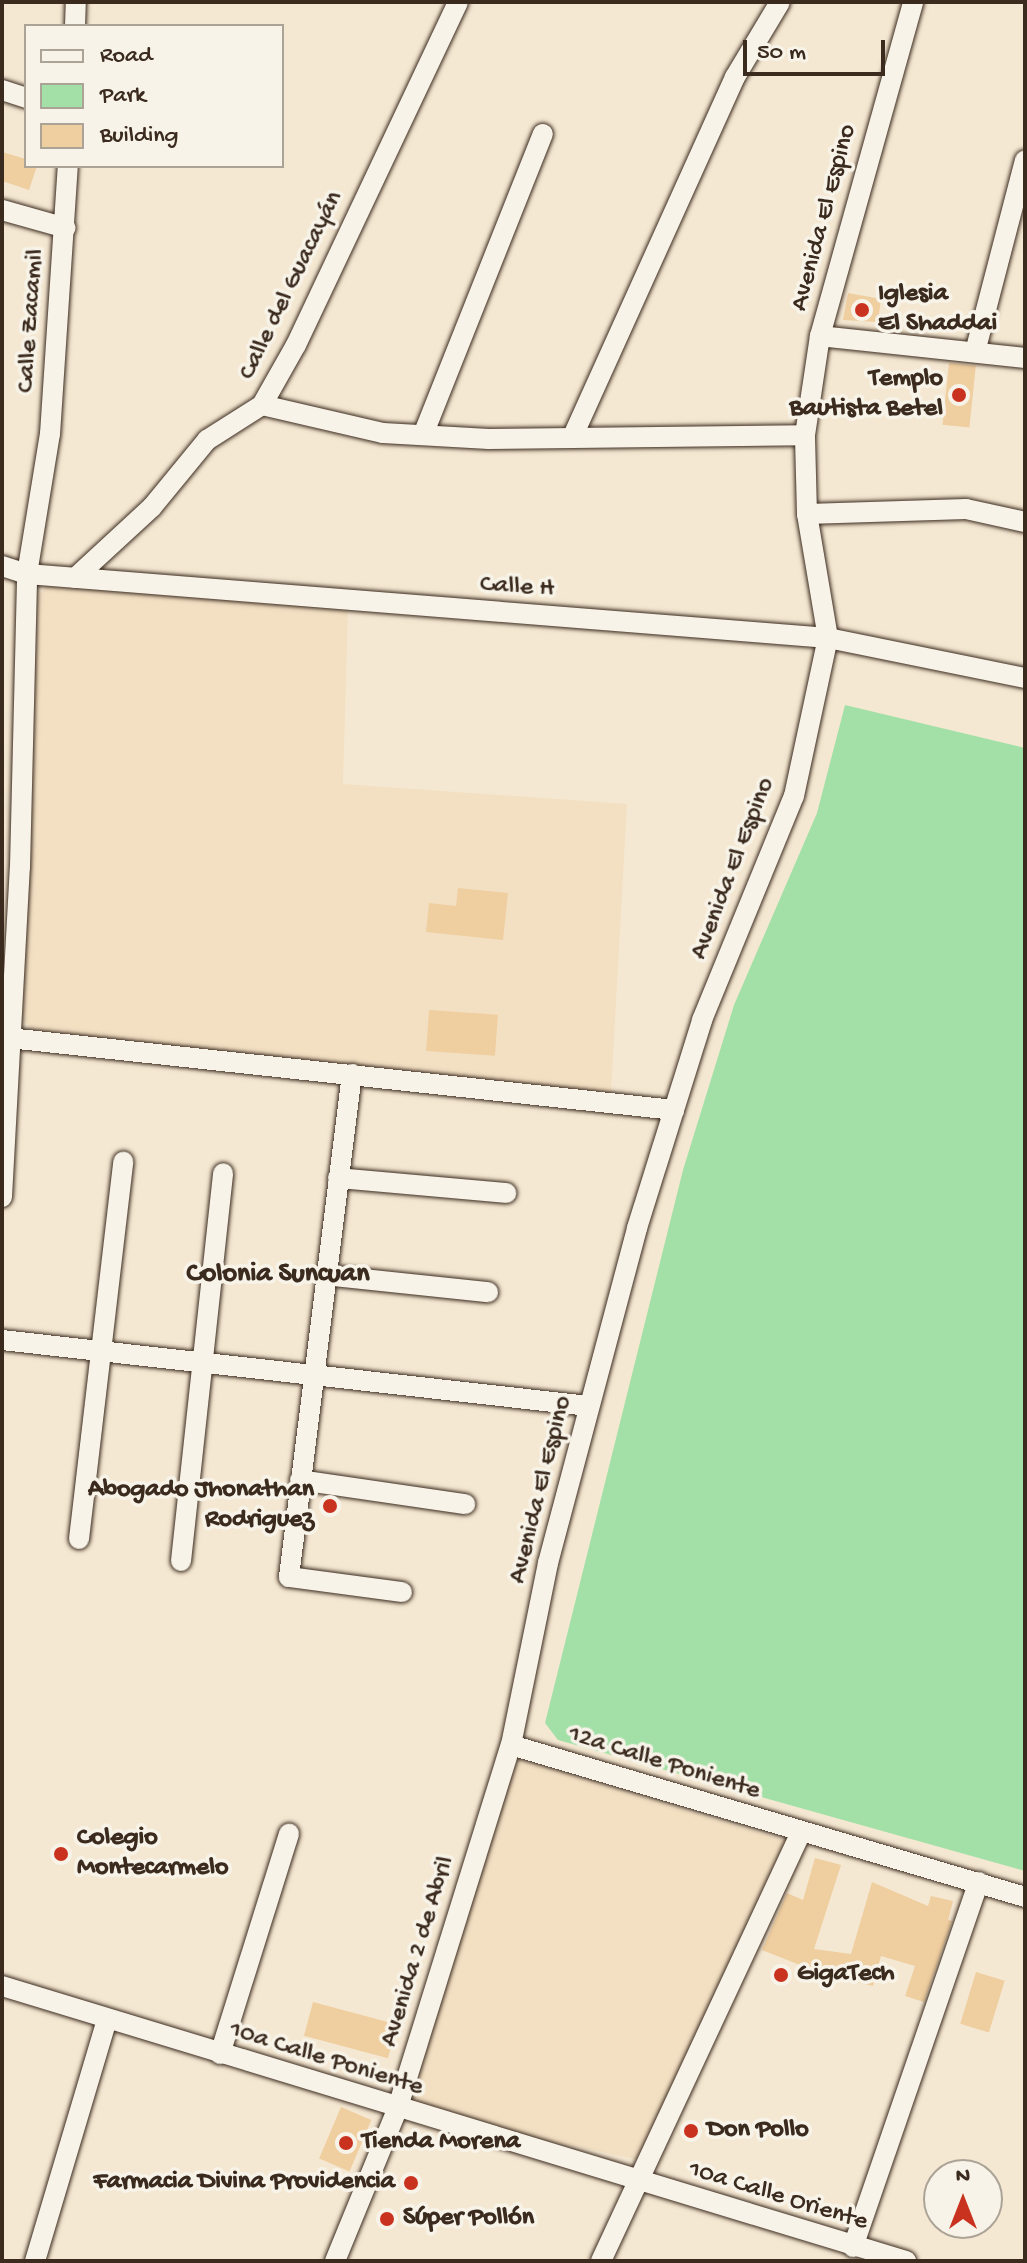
<!DOCTYPE html>
<meta charset="utf-8">
<style>
body{margin:0}
#map{position:relative;width:1027px;height:2263px;overflow:hidden;background:#f5e8d2;font-family:"Gochi Hand",sans-serif}
div>[style]{position:absolute}
.built>*{inset:0;background:#f3e0c3}
.green>*{inset:0;background:#a3e0a7}
.building>*{inset:0;background:#efcea0;transform-origin:0 0}
.roads{filter:drop-shadow(0 0 2px #3b2a1e) drop-shadow(0 0 2px #3b2a1e)}
.street>*{height:20px;margin:-10px;padding:0 10px;transform-origin:10px;border-radius:10px;background:#f7f3e8}
.dots>*{width:22px;height:22px;translate:-50% -50%;box-sizing:border-box;border:4px solid #f7f3e8;border-radius:50%}
span{translate:-50% -50%;white-space:nowrap;text-align:center;line-height:1.15;-webkit-text-stroke:7px #f7f3e8;paint-order:stroke}
.street-label{font-size:26px;color:#3b2a1e}
.poi-label{font-size:26px;color:#3b2a1e;font-weight:700}
.left{translate:0 -50%;text-align:left}
.right{translate:-100% -50%;text-align:right}
.neighbourhood-label{font-size:28px;color:#3b2a1e;font-weight:700}
.frame{position:absolute;inset:0;border:4px solid #3b2a1e;pointer-events:none}
.legend{position:absolute;left:24px;top:24px;width:260px;height:144px;box-sizing:border-box;background:#f7f3e8;border:2px solid #aca397;margin:0;padding:10px 14px;list-style:none;font-size:24px;color:#3b2a1e}
.legend li{display:flex;align-items:center;gap:16px;height:40px}
.legend b{width:40px;border:2px solid #aca397}
.north{position:absolute;left:923px;top:2159px;width:80px;height:80px;box-sizing:border-box;background:#f7f3e8;border:2px solid #aca397;border-radius:50%;rotate:0deg;font-size:22px;font-weight:700;line-height:32px;text-align:center;color:#3b2a1e}
.north::after{content:'';display:block;margin:auto;width:28px;height:36px;background:#c8321e;clip-path:polygon(50% 0,100% 100%,50% 72%,0 100%)}
.scale{position:absolute;left:743px;top:40px;width:142px;height:36px;box-sizing:border-box;border:4px solid #3b2a1e;border-top:0;padding-left:10px;font-size:24px;line-height:28px;white-space:nowrap;color:#3b2a1e;-webkit-text-stroke:6px #f7f3e8;paint-order:stroke}
</style>
<div id="map">
<div class="built">
<div style="clip-path:polygon(52px 582px,348px 610px,343px 784px,627px 804px,611px 1093px,36px 1031px,21px 1019px,38px 595px)"></div>
<div style="clip-path:polygon(518px 1759px,787px 1841px,645px 2161px,397px 2110px)"></div>
</div>
<div class="green">
<div style="clip-path:polygon(845px 705px,1025px 748px,1025px 1871px,558px 1740px,545px 1723px,683px 1170px,734px 1005px,817px 813px)"></div>
</div>
<div class="building">
<div style="clip-path:polygon(2px 152px,26px 159px,26px 166px,37px 166px,29px 190px,2px 181px)"></div>
<div style="clip-path:polygon(848px 293px,881px 299px,878px 322px,843px 320px)"></div>
<div style="left:949px;top:363px;width:27px;height:62px;rotate:6deg"></div>
<div style="clip-path:polygon(458px 888px,508px 893px,503px 940px,426px 932px,429px 903px,456px 906px)"></div>
<div style="left:429px;top:1010px;width:69px;height:41px;rotate:4deg"></div>
<div style="clip-path:polygon(815px 1858px,841px 1865px,814px 1949px,851px 1954px,872px 1882px,928px 1906px,931px 1896px,953px 1901px,948px 1920px,952px 1921px,924px 2002px,905px 1996px,915px 1966px,881px 1956px,873px 1986px,820px 1973px,762px 1950px,787px 1893px,803px 1900px)"></div>
<div style="left:976px;top:1972px;width:30px;height:54px;rotate:17deg"></div>
<div style="left:313px;top:2002px;width:87px;height:35px;rotate:15deg"></div>
<div style="left:341px;top:2107px;width:33px;height:56px;rotate:23deg"></div>
</div>
<div class="roads">
<div class="street">
<div style="left:75px;top:26px;width:24px;rotate:-88deg"></div>
<div style="left:2px;top:90px;width:25px;rotate:18deg"></div>
<div style="left:2px;top:210px;width:66px;rotate:15.7deg"></div>
<div style="left:820px;top:336px;width:206px;rotate:6.1deg"></div>
<div style="left:975px;top:352px;width:198px;rotate:-75.4deg"></div>
<div style="left:262px;top:405px;width:124px;rotate:13deg"></div>
<div style="left:383px;top:433px;width:106px;rotate:3.2deg"></div>
<div style="left:489px;top:439px;width:316px;rotate:-0.7deg"></div>
<div style="left:423px;top:435px;width:324px;rotate:-68.3deg"></div>
<div style="left:572px;top:438px;width:396px;rotate:-65.7deg"></div>
<div style="left:735px;top:77px;width:87px;rotate:-59deg"></div>
<div style="left:807px;top:514px;width:159px;rotate:-1.8deg"></div>
<div style="left:966px;top:509px;width:60px;rotate:12.4deg"></div>
<div style="left:2px;top:566px;width:26px;rotate:18deg"></div>
<div style="left:27px;top:574px;width:804px;rotate:4.57deg"></div>
<div style="left:828px;top:638px;width:201px;rotate:11.5deg"></div>
<div style="left:75px;top:578px;width:105px;rotate:-42.7deg"></div>
<div style="left:152px;top:507px;width:87px;rotate:-50.6deg"></div>
<div style="left:207px;top:440px;width:65px;rotate:-32.5deg"></div>
<div style="left:262px;top:405px;width:69px;rotate:-60.5deg"></div>
<div style="left:296px;top:345px;width:379px;rotate:-64.7deg"></div>
<div style="left:9px;top:1038px;width:669px;rotate:6.18deg"></div>
<div style="left:352px;top:1074px;width:507px;rotate:97.14deg"></div>
<div style="left:289px;top:1577px;width:114px;rotate:7.6deg"></div>
<div style="left:338px;top:1178px;width:169px;rotate:5.1deg"></div>
<div style="left:2px;top:1197px;width:330px;rotate:-86.9deg"></div>
<div style="left:20px;top:867px;width:293px;rotate:-88.6deg"></div>
<div style="left:27px;top:574px;width:142px;rotate:-80.7deg"></div>
<div style="left:50px;top:434px;width:269px;rotate:-86.2deg"></div>
<div style="left:325px;top:1275px;width:164px;rotate:6deg"></div>
<div style="left:2px;top:1340px;width:591px;rotate:6.42deg"></div>
<div style="left:300px;top:1480px;width:167px;rotate:8.3deg"></div>
<div style="left:79px;top:1539px;width:380px;rotate:-83.3deg"></div>
<div style="left:181px;top:1561px;width:390px;rotate:-83.8deg"></div>
<div style="left:511px;top:1745px;width:536px;rotate:16.47deg"></div>
<div style="left:2px;top:1986px;width:945px;rotate:16.92deg"></div>
<div style="left:220px;top:2054px;width:231px;rotate:-72.6deg"></div>
<div style="left:853px;top:2247px;width:386px;rotate:-71deg"></div>
<div style="left:35px;top:2261px;width:252px;rotate:-73.4deg"></div>
<div style="left:335px;top:2261px;width:163px;rotate:-67.7deg"></div>
<div style="left:397px;top:2110px;width:382px;rotate:-72.7deg"></div>
<div style="left:511px;top:1745px;width:186px;rotate:-78.5deg"></div>
<div style="left:548px;top:1563px;width:347px;rotate:-75.1deg"></div>
<div style="left:637px;top:1228px;width:218px;rotate:-72.6deg"></div>
<div style="left:702px;top:1020px;width:242px;rotate:-67.7deg"></div>
<div style="left:794px;top:796px;width:162px;rotate:-77.9deg"></div>
<div style="left:828px;top:638px;width:126px;rotate:-99.6deg"></div>
<div style="left:807px;top:514px;width:79px;rotate:-91.5deg"></div>
<div style="left:805px;top:435px;width:100px;rotate:-81.4deg"></div>
<div style="left:820px;top:336px;width:347px;rotate:-74.4deg"></div>
<div style="left:601px;top:2261px;width:472px;rotate:-65deg"></div>
</div>
</div>
<div class="dots">
<div style="left:862px;top:310px;background:#c8321e"></div>
<div style="left:959px;top:395px;background:#c8321e"></div>
<div style="left:330px;top:1506px;background:#c8321e"></div>
<div style="left:61px;top:1854px;background:#c8321e"></div>
<div style="left:781px;top:1975px;background:#c8321e"></div>
<div style="left:691px;top:2131px;background:#c8321e"></div>
<div style="left:346px;top:2143px;background:#c8321e"></div>
<div style="left:411px;top:2183px;background:#c8321e"></div>
<div style="left:387px;top:2219px;background:#c8321e"></div>
</div>
<div class="street-label">
<span style="left:825px;top:218px;rotate:-75deg">Avenida El Espino</span>
<span style="left:292px;top:286px;rotate:-64deg">Calle del Guacayán</span>
<span style="left:32px;top:321px;rotate:-86deg">Calle Zacamil</span>
<span style="left:517px;top:588px;rotate:4deg">Calle H</span>
<span style="left:734px;top:869px;rotate:-69deg">Avenida El Espino</span>
<span style="left:542px;top:1490px;rotate:-76deg">Avenida El Espino</span>
<span style="left:664px;top:1764px;rotate:17deg">12a Calle Poniente</span>
<span style="left:419px;top:1952px;rotate:-73deg">Avenida 2 de Abril</span>
<span style="left:326px;top:2060px;rotate:17deg">10a Calle Poniente</span>
<span style="left:778px;top:2197px;rotate:17deg">10a Calle Oriente</span>
</div>
<div class="poi-label">
<span class="left" style="left:878px;top:310px">Iglesia<br>El Shaddai</span>
<span class="right" style="left:943px;top:395px">Templo<br>Bautista Betel</span>
<span class="right" style="left:314px;top:1506px">Abogado Jhonathan<br>Rodriguez</span>
<span class="left" style="left:77px;top:1854px">Colegio<br>Montecarmelo</span>
<span class="left" style="left:797px;top:1975px">GigaTech</span>
<span class="left" style="left:707px;top:2131px">Don Pollo</span>
<span class="left" style="left:362px;top:2143px">Tienda Morena</span>
<span class="right" style="left:395px;top:2183px">Farmacia Divina Providencia</span>
<span class="left" style="left:403px;top:2219px">Súper Pollón</span>
</div>
<div class="neighbourhood-label">
<span style="left:278px;top:1275px">Colonia Suncuan</span>
</div>
<div class="frame"></div>
<ul class="legend">
<li><b style="height:10px;background:#f7f3e8"></b>Road</li>
<li><b style="height:22px;background:#a3e0a7"></b>Park</li>
<li><b style="height:22px;background:#efcea0"></b>Building</li>
</ul>
<div class="north">N</div>
<div class="scale">50 m</div>
</div>
